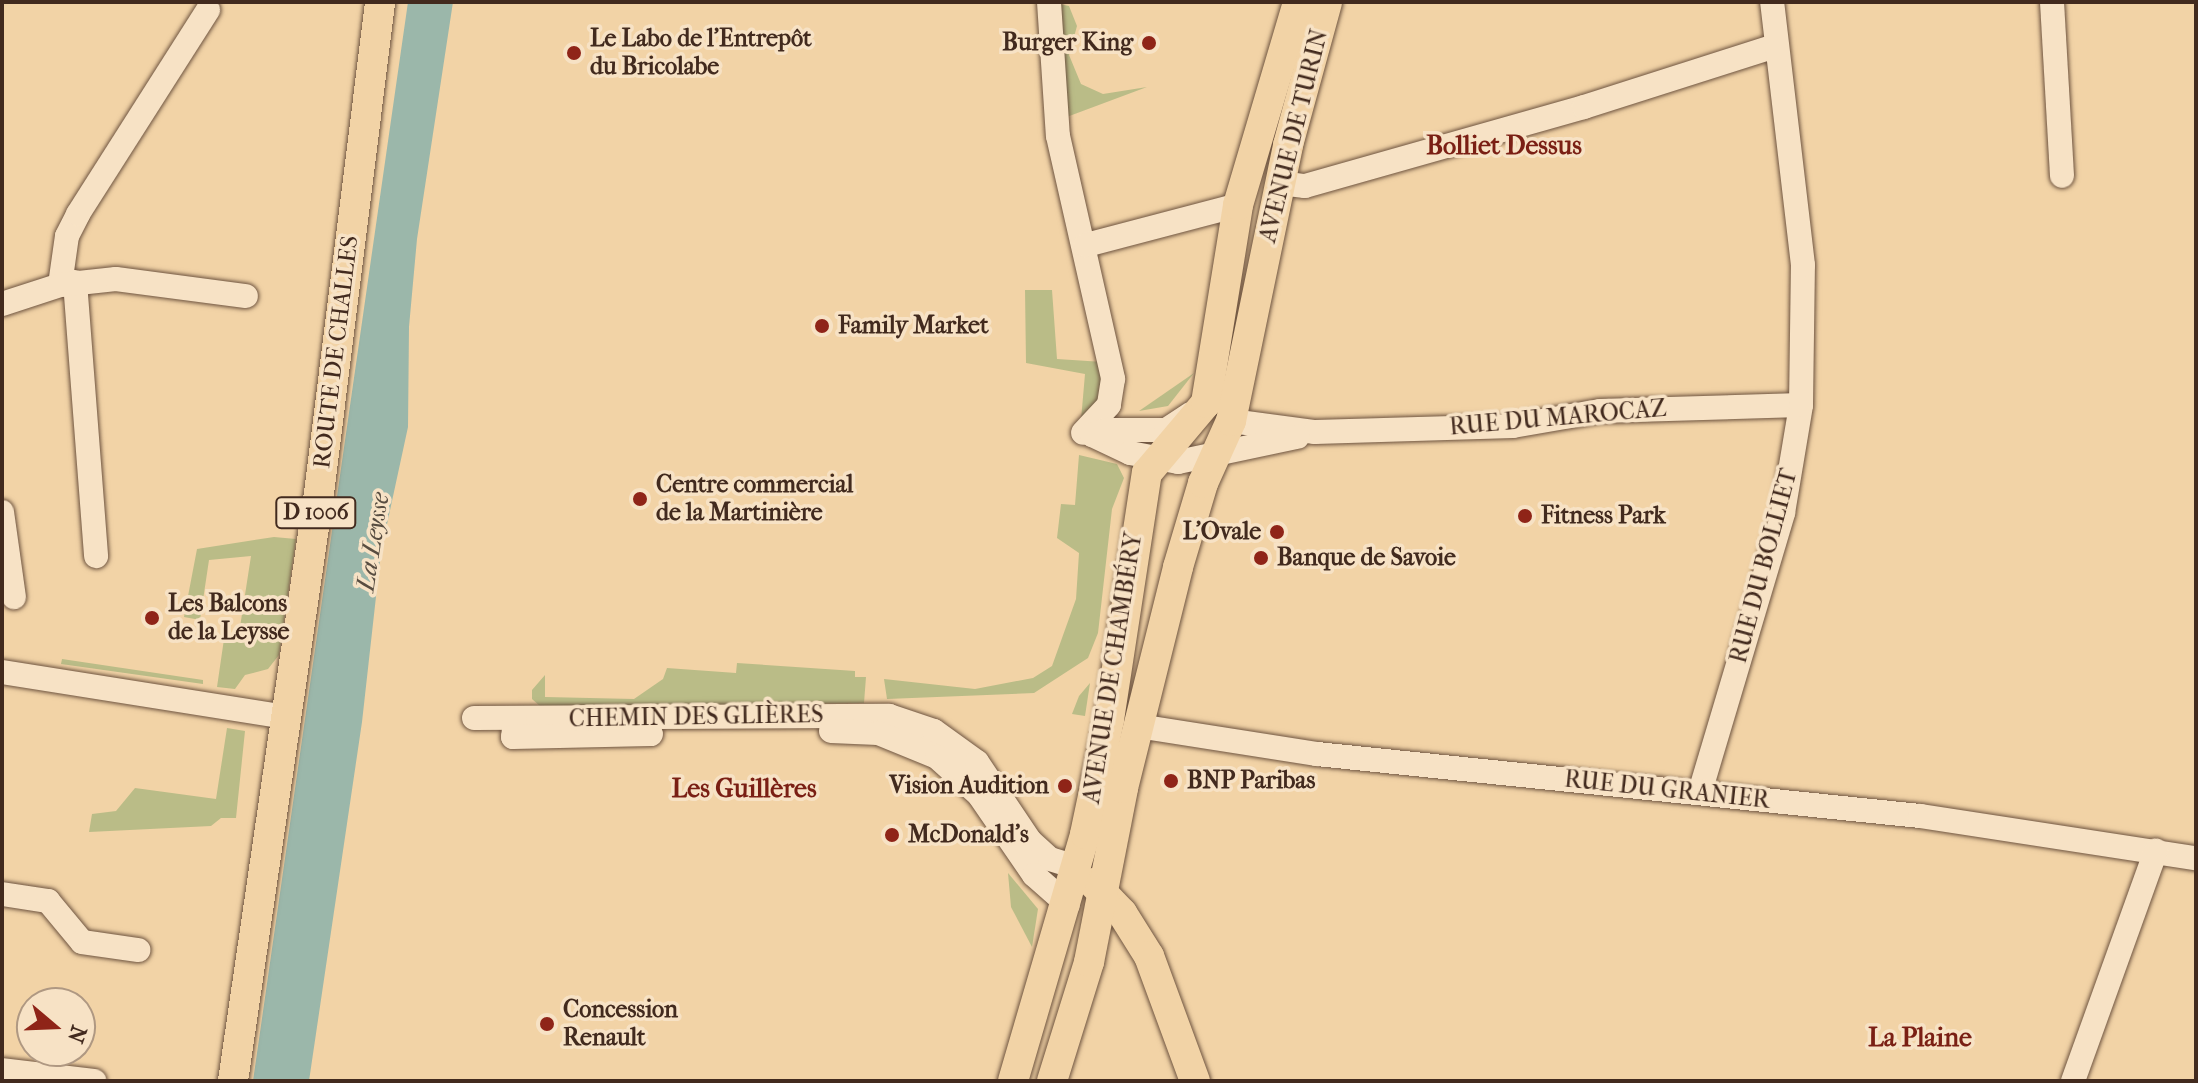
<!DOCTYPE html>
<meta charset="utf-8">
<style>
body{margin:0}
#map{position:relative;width:2198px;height:1083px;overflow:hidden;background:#f2d3a6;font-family:"IM FELL French Canon",serif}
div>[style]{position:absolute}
.green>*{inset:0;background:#babc87}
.water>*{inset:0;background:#9bb7aa}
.roads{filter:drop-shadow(0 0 2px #6e5440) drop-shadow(0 0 2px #6e5440)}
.minor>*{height:24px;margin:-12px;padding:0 12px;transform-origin:12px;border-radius:12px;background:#f7e2c5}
.major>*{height:30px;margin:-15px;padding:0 15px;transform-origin:15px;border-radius:15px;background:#f2d3a6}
.dots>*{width:22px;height:22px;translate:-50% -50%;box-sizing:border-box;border:4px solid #f7e2c5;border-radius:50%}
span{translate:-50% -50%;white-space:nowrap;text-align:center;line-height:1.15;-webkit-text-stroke:7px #f7e2c5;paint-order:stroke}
.shield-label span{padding:2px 6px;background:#f7e2c5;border:2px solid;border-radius:6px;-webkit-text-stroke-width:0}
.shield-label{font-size:22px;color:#422a1e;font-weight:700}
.poi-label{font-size:24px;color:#422a1e;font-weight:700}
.left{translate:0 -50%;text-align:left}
.right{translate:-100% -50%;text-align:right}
.street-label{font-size:24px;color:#422a1e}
.neighbourhood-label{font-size:26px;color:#7a1f14;font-weight:700}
.water-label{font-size:26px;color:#584d41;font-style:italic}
.frame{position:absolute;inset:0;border:4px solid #422a1e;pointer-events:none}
.north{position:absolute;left:16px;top:987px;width:80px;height:80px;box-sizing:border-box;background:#f7e2c5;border:2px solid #af9882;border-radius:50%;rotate:109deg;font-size:22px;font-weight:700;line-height:32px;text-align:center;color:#422a1e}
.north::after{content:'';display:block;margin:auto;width:28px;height:36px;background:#8f2418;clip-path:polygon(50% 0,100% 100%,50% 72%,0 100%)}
</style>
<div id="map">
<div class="green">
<div style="clip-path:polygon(1059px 4px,1069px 6px,1077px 26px,1069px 55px,1081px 84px,1103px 94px,1147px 87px,1064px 118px)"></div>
<div style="clip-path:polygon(1025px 290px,1052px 290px,1057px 359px,1103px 362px,1103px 400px,1081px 420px,1085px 374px,1026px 363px)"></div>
<div style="clip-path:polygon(1194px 373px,1168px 406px,1139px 411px)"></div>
<div style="clip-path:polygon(1079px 455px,1117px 464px,1124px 478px,1112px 509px,1098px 633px,1088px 658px,1034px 693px,887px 699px,884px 679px,975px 689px,1033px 678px,1052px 666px,1076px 599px,1079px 553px,1057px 538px,1061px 504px,1075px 505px)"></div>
<div style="clip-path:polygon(274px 537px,296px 539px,279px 655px,268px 669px,245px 675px,235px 689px,217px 687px,224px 639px,238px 640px,251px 556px,209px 560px,200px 620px,184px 617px,197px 549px)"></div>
<div style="clip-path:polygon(62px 659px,203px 680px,203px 684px,61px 664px)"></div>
<div style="clip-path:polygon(737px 663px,855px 671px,855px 677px,866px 677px,864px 703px,541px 707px,532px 699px,532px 690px,545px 675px,545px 697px,634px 699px,663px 679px,667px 668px,736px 673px)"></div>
<div style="clip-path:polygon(1090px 683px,1085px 716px,1072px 714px,1079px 696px)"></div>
<div style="clip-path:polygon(227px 728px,245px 731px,236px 818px,221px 818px,211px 826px,89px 832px,92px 814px,116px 811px,135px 788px,216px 799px)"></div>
<div style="clip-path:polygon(1008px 873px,1038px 909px,1032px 947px,1011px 907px)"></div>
</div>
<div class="water">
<div style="clip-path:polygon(408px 2px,453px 2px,417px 239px,409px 327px,408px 427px,381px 552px,362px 722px,309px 1081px,253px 1081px)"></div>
</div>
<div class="roads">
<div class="minor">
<div style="left:1049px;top:2px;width:134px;rotate:86.2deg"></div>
<div style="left:1058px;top:136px;width:249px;rotate:77.2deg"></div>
<div style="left:1113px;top:379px;width:26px;rotate:99deg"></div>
<div style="left:1109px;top:405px;width:38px;rotate:133deg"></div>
<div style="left:2052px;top:2px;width:174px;rotate:86.7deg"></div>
<div style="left:1280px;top:183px;width:25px;rotate:7deg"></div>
<div style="left:1305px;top:186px;width:290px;rotate:-15.8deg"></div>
<div style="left:1584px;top:107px;width:201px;rotate:-17.7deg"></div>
<div style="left:1086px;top:245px;width:157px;rotate:-14.7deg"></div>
<div style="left:75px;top:282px;width:275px;rotate:85.6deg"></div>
<div style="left:60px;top:285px;width:49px;rotate:-81.9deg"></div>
<div style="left:67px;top:236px;width:25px;rotate:-63deg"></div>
<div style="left:78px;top:214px;width:242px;rotate:-57.5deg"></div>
<div style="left:2px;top:304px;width:61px;rotate:-18.1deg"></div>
<div style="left:60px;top:285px;width:56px;rotate:-6.1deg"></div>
<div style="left:116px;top:279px;width:131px;rotate:7.5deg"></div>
<div style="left:1231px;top:421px;width:85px;rotate:7.5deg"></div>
<div style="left:1315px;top:432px;width:198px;rotate:-1.7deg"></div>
<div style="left:1513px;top:426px;width:88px;rotate:-9.8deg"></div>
<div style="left:1600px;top:411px;width:201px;rotate:-1.7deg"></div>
<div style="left:1092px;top:435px;width:42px;rotate:25.3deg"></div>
<div style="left:1130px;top:453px;width:49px;rotate:10.6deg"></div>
<div style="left:1178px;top:462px;width:122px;rotate:-11.9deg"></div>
<div style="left:1092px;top:435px;width:15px;rotate:-20deg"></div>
<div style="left:1106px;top:430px;width:60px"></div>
<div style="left:1166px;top:430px;width:30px;rotate:-33deg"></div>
<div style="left:2px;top:512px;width:86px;rotate:82deg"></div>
<div style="left:2px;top:672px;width:289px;rotate:9deg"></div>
<div style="left:474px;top:718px;width:415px;rotate:-0.3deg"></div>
<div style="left:889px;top:716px;width:47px;rotate:18.4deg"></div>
<div style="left:934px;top:731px;width:53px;rotate:35.8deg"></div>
<div style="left:977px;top:762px;width:95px;rotate:56.1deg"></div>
<div style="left:1030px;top:841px;width:27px;rotate:42deg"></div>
<div style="left:1050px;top:859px;width:28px;rotate:17deg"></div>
<div style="left:515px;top:719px;width:18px;rotate:96deg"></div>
<div style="left:513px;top:737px;width:138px;rotate:-1.2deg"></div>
<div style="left:1138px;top:726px;width:181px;rotate:8.9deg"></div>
<div style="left:1317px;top:754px;width:606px;rotate:5.87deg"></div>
<div style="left:1920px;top:816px;width:279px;rotate:8.7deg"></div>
<div style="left:831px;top:731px;width:47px;rotate:2.4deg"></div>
<div style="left:878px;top:733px;width:64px;rotate:22.1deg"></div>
<div style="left:937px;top:757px;width:57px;rotate:42.1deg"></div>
<div style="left:979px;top:795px;width:97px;rotate:55.5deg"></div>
<div style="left:1034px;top:875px;width:45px;rotate:41.4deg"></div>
<div style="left:1700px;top:792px;width:291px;rotate:-73.4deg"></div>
<div style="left:1783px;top:513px;width:109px;rotate:-80.5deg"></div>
<div style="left:1801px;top:405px;width:140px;rotate:-89.2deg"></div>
<div style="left:1803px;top:265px;width:265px;rotate:-96.7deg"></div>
<div style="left:2px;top:894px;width:47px;rotate:8.7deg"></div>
<div style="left:48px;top:901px;width:53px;rotate:50.3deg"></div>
<div style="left:82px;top:942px;width:57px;rotate:8.1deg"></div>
<div style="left:2px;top:1070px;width:93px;rotate:6.8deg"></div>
<div style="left:2073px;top:1081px;width:245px;rotate:-70.2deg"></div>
</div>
<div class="major">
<div style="left:1093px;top:883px;width:42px;rotate:46deg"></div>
<div style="left:1122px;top:913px;width:51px;rotate:57.9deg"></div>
<div style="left:1149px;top:956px;width:133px;rotate:69.8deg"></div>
<div style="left:233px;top:1081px;width:594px;rotate:-81.68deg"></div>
<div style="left:319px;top:493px;width:495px;rotate:-82.9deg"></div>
<div style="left:1013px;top:1081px;width:257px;rotate:-73.7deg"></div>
<div style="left:1085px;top:834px;width:116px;rotate:-78.1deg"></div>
<div style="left:1109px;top:720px;width:250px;rotate:-81.3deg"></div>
<div style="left:1147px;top:473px;width:92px;rotate:-49.9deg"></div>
<div style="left:1206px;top:403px;width:201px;rotate:-80.8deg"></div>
<div style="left:1238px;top:205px;width:212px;rotate:-73.5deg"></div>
<div style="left:1052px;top:1081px;width:125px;rotate:-72.7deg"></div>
<div style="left:1089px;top:962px;width:177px;rotate:-78.9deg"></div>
<div style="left:1123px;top:788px;width:228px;rotate:-76deg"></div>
<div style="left:1178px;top:567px;width:88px;rotate:-73.4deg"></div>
<div style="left:1203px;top:483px;width:68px;rotate:-65.7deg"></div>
<div style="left:1231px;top:421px;width:282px;rotate:-78.3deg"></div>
<div style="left:1288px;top:145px;width:148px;rotate:-74.7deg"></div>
</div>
</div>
<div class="dots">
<div style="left:1149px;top:43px;background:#8f2418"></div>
<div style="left:574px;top:53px;background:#8f2418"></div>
<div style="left:822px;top:326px;background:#8f2418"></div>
<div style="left:640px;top:499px;background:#8f2418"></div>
<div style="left:1525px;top:516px;background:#8f2418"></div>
<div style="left:1277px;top:532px;background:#8f2418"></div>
<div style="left:1261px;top:558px;background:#8f2418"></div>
<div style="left:152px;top:618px;background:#8f2418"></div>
<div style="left:1171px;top:781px;background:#8f2418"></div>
<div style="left:1065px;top:786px;background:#8f2418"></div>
<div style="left:892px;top:835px;background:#8f2418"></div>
<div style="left:547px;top:1024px;background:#8f2418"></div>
</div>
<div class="shield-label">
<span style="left:316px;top:513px">D 1006</span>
</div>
<div class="poi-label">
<span class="left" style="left:590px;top:53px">Le Labo de l'Entrepôt<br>du Bricolabe</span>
<span class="right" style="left:1133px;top:43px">Burger King</span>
<span class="left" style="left:838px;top:326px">Family Market</span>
<span class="left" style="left:656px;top:499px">Centre commercial<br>de la Martinière</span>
<span class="left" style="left:1541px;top:516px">Fitness Park</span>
<span class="right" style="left:1261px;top:532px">L'Ovale</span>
<span class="left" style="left:1277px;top:558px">Banque de Savoie</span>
<span class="left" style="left:168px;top:618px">Les Balcons<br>de la Leysse</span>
<span class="left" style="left:1187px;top:781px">BNP Paribas</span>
<span class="right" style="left:1049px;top:786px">Vision Audition</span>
<span class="left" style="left:908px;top:835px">McDonald's</span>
<span class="left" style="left:563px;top:1024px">Concession<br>Renault</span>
</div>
<div class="street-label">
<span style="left:1294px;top:136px;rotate:-76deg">AVENUE DE TURIN</span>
<span style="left:336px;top:352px;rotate:-83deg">ROUTE DE CHALLES</span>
<span style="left:1558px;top:418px;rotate:-5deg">RUE DU MAROCAZ</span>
<span style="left:1764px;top:566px;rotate:-75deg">RUE DU BOLLIET</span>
<span style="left:1113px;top:668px;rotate:-81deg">AVENUE DE CHAMBÉRY</span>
<span style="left:696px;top:717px;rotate:-1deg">CHEMIN DES GLIÈRES</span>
<span style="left:1667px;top:790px;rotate:6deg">RUE DU GRANIER</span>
</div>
<div class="neighbourhood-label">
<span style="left:1504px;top:146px">Bolliet Dessus</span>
<span style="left:744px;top:789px">Les Guillères</span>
<span style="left:1920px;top:1038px">La Plaine</span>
</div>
<div class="water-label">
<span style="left:373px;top:542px;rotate:-81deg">La Leysse</span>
</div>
<div class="frame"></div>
<div class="north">N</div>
</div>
